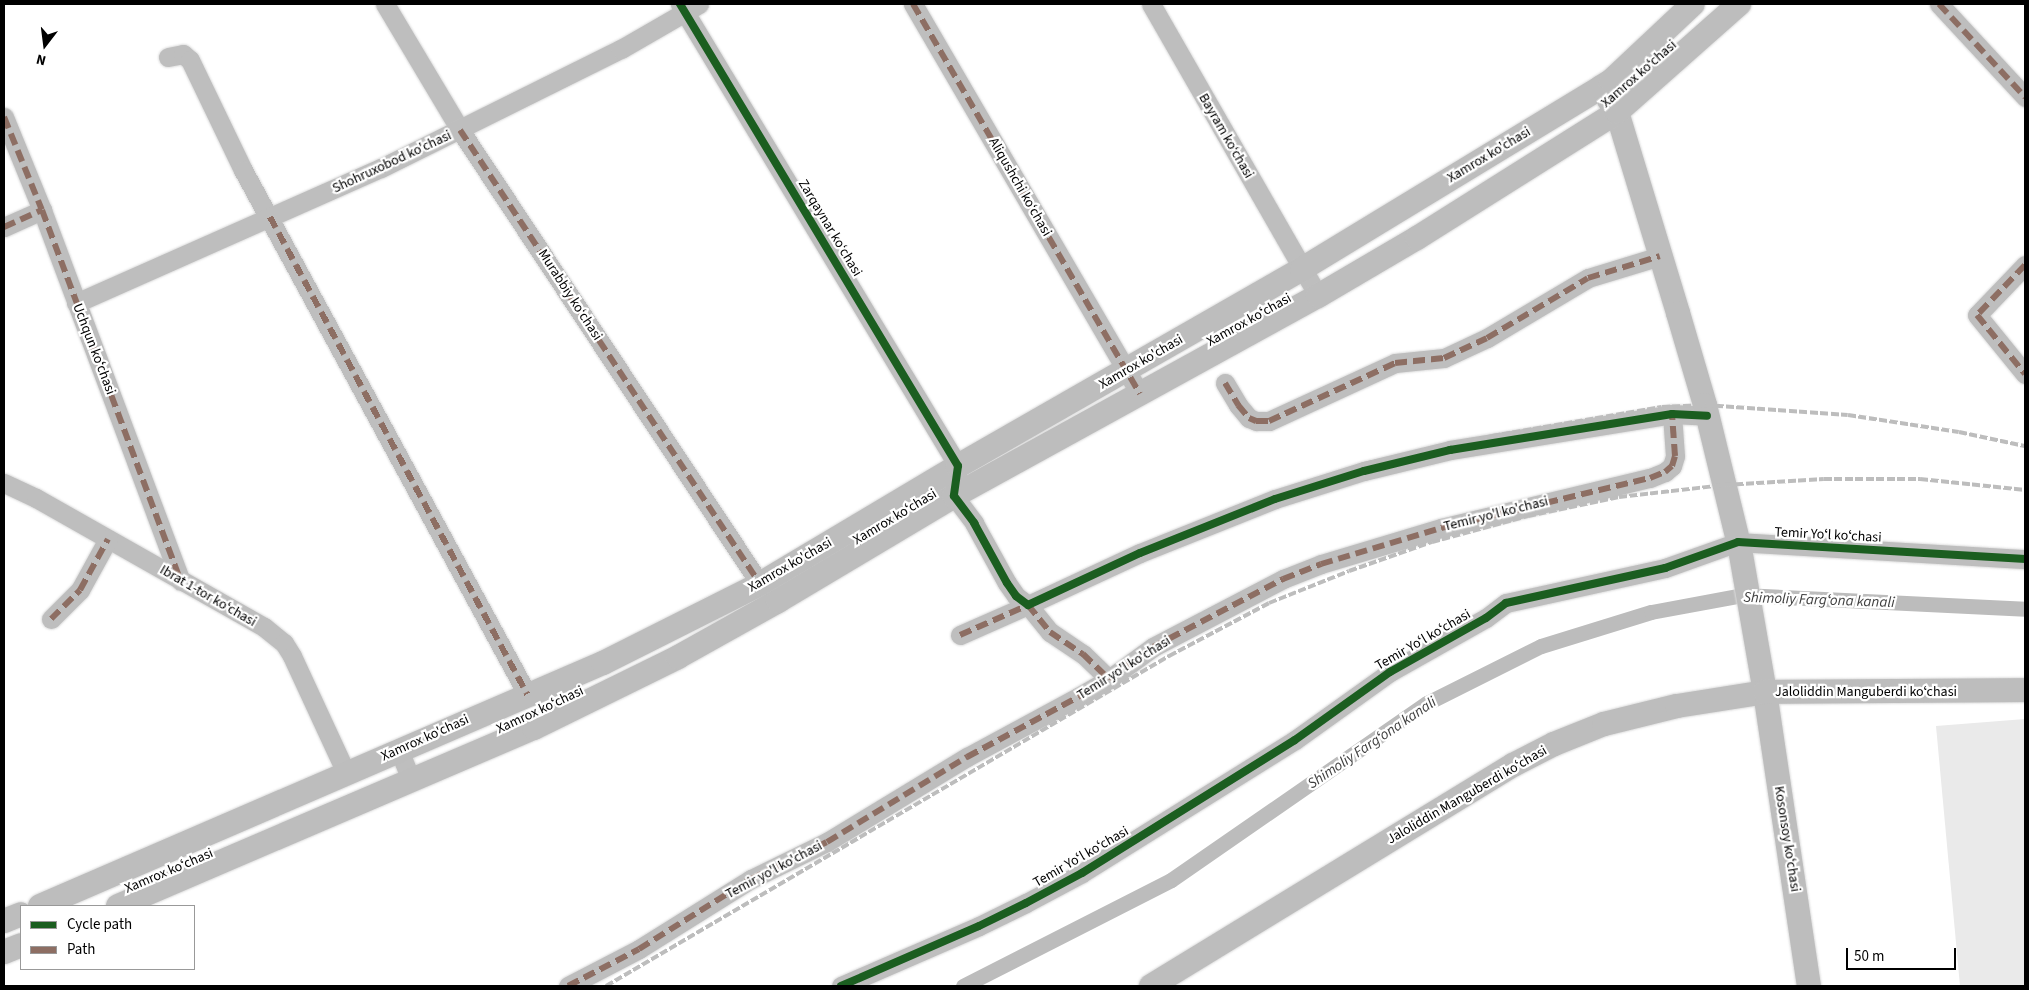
<!DOCTYPE html>
<meta charset="utf-8">
<style>
body{margin:0}
#map{position:relative;width:2029px;height:990px;overflow:hidden;background:#fff;font-family:"Source Sans 3",sans-serif}
div>[style]{position:absolute}
.green>*{inset:0;background:#eaeaea}
.canal>*{height:15px;margin:-7.5px;padding:0 7.5px;transform-origin:7.5px;border-radius:7.5px;background:#bcbcbc}
.roads{filter:drop-shadow(0 0 1px #dbdbdb) drop-shadow(0 0 1px #dbdbdb)}
.minor>*{height:19px;margin:-9.5px;padding:0 9.5px;transform-origin:9.5px;border-radius:9.5px;background:#bebebe}
.major>*{height:24px;margin:-12px;padding:0 12px;transform-origin:12px;border-radius:12px;background:#bdbdbd}
.rail>*{height:4px;margin-top:-2px;transform-origin:0;background:repeating-linear-gradient(90deg,#bdbdbd 0 8px,transparent 0 10.5px)}
.quiet>*{height:6px;margin-top:-3px;transform-origin:0;background:repeating-linear-gradient(90deg,#8d6e63 0 12px,transparent 0 18px)}
.cycleway>*{height:8px;margin:-4px;padding:0 4px;transform-origin:4px;border-radius:4px;background:#1b5e20}
span{translate:-50% -50%;white-space:nowrap;text-align:center;line-height:1.15;-webkit-text-stroke:4.5px #fff;paint-order:stroke}
.street-label{font-size:14px;color:#000}
.water-label{font-size:15px;color:#404040;font-style:italic}
.frame{position:absolute;inset:0;border:5px solid #000;pointer-events:none}
.legend{position:absolute;left:20px;top:905px;width:175px;height:65px;box-sizing:border-box;background:#fff;border:1px solid #999;margin:0;padding:6px 9px;list-style:none;font-size:15px;color:#000}
.legend li{display:flex;align-items:center;gap:10px;height:25px}
.legend b{width:25px;border:1px solid #999}
.north{position:absolute;left:20px;top:20px;width:50px;height:50px;-webkit-text-stroke:4px #fff;paint-order:stroke;rotate:195deg;font-size:14px;font-weight:700;line-height:20px;text-align:center;color:#000}
.north::after{content:'';display:block;margin:auto;width:18px;height:22px;background:#000;clip-path:polygon(50% 0,100% 100%,50% 72%,0 100%)}
.scale{position:absolute;left:1846px;top:948px;width:110px;height:22px;box-sizing:border-box;border:2px solid #000;border-top:0;padding-left:6px;font-size:15px;line-height:18px;white-space:nowrap;color:#000;-webkit-text-stroke:4px #fff;paint-order:stroke}
</style>
<div id="map">
<div class="green">
<div style="clip-path:polygon(2025px 719px,2025px 986px,1960px 986px,1936px 726px)"></div>
</div>
<div class="canal">
<div style="left:963px;top:986px;width:233px;rotate:-27deg"></div>
<div style="left:1171px;top:880px;width:311px;rotate:-34.7deg"></div>
<div style="left:1427px;top:703px;width:127px;rotate:-26.6deg"></div>
<div style="left:1541px;top:646px;width:115px;rotate:-17.2deg"></div>
<div style="left:1651px;top:612px;width:94px;rotate:-10.5deg"></div>
<div style="left:1743px;top:595px;width:282px;rotate:2.8deg"></div>
</div>
<div class="roads">
<div class="minor">
<div style="left:385px;top:4px;width:147px;rotate:59.2deg"></div>
<div style="left:460px;top:130px;width:544px;rotate:56.54deg"></div>
<div style="left:680px;top:4px;width:539px;rotate:58.96deg"></div>
<div style="left:958px;top:466px;width:30px;rotate:98deg"></div>
<div style="left:954px;top:496px;width:34px;rotate:53deg"></div>
<div style="left:974px;top:523px;width:68px;rotate:61.2deg"></div>
<div style="left:1007px;top:583px;width:16px;rotate:55deg"></div>
<div style="left:1016px;top:596px;width:15px;rotate:37deg"></div>
<div style="left:1028px;top:605px;width:123px;rotate:-24.9deg"></div>
<div style="left:1140px;top:553px;width:145px;rotate:-21.8deg"></div>
<div style="left:1275px;top:499px;width:93px;rotate:-17.5deg"></div>
<div style="left:1364px;top:471px;width:89px;rotate:-13.7deg"></div>
<div style="left:1450px;top:450px;width:225px;rotate:-9.2deg"></div>
<div style="left:1672px;top:414px;width:35px;rotate:3deg"></div>
<div style="left:913px;top:4px;width:451px;rotate:59.8deg"></div>
<div style="left:1151px;top:4px;width:336px;rotate:60.2deg"></div>
<div style="left:1939px;top:4px;width:127px;rotate:47.2deg"></div>
<div style="left:168px;top:57px;width:15px;rotate:-11deg"></div>
<div style="left:183px;top:54px;width:9px;rotate:41deg"></div>
<div style="left:190px;top:60px;width:122px;rotate:64.3deg"></div>
<div style="left:243px;top:170px;width:596px;rotate:61.54deg"></div>
<div style="left:4px;top:117px;width:100px;rotate:67.8deg"></div>
<div style="left:42px;top:210px;width:396px;rotate:69.5deg"></div>
<div style="left:4px;top:227px;width:42px;rotate:-24.1deg"></div>
<div style="left:2025px;top:265px;width:69px;rotate:133.8deg"></div>
<div style="left:1977px;top:315px;width:76px;rotate:50.9deg"></div>
<div style="left:76px;top:303px;width:334px;rotate:-23.9deg"></div>
<div style="left:381px;top:168px;width:268px;rotate:-26.4deg"></div>
<div style="left:621px;top:49px;width:90px;rotate:-30deg"></div>
<div style="left:1225px;top:383px;width:26px;rotate:59deg"></div>
<div style="left:1238px;top:405px;width:17px;rotate:50deg"></div>
<div style="left:1249px;top:418px;width:8px;rotate:23deg"></div>
<div style="left:1256px;top:421px;width:13px"></div>
<div style="left:1269px;top:421px;width:139px;rotate:-24.7deg"></div>
<div style="left:1395px;top:363px;width:49px;rotate:-5.8deg"></div>
<div style="left:1444px;top:358px;width:47px;rotate:-24.9deg"></div>
<div style="left:1487px;top:338px;width:117px;rotate:-30.7deg"></div>
<div style="left:1588px;top:278px;width:75px;rotate:-17deg"></div>
<div style="left:4px;top:483px;width:35px;rotate:25deg"></div>
<div style="left:36px;top:498px;width:262px;rotate:29.5deg"></div>
<div style="left:264px;top:627px;width:26px;rotate:39deg"></div>
<div style="left:284px;top:643px;width:15px;rotate:58deg"></div>
<div style="left:292px;top:656px;width:129px;rotate:65.2deg"></div>
<div style="left:51px;top:619px;width:41px;rotate:-45deg"></div>
<div style="left:80px;top:590px;width:58px;rotate:-61.2deg"></div>
<div style="left:960px;top:635px;width:74px;rotate:-23.8deg"></div>
<div style="left:1028px;top:605px;width:35px;rotate:51deg"></div>
<div style="left:1050px;top:632px;width:40px;rotate:34deg"></div>
<div style="left:1083px;top:654px;width:36px;rotate:44deg"></div>
<div style="left:399px;top:750px;width:32px;rotate:68deg"></div>
<div style="left:568px;top:986px;width:80px;rotate:-27.5deg"></div>
<div style="left:639px;top:949px;width:132px;rotate:-32deg"></div>
<div style="left:751px;top:879px;width:85px;rotate:-26deg"></div>
<div style="left:827px;top:842px;width:164px;rotate:-31.3deg"></div>
<div style="left:967px;top:757px;width:126px;rotate:-28.4deg"></div>
<div style="left:1078px;top:697px;width:36px;rotate:-30deg"></div>
<div style="left:1109px;top:679px;width:54px;rotate:-36deg"></div>
<div style="left:1153px;top:647px;width:147px;rotate:-27.6deg"></div>
<div style="left:1283px;top:579px;width:41px;rotate:-21.5deg"></div>
<div style="left:1321px;top:564px;width:125px;rotate:-16.7deg"></div>
<div style="left:1441px;top:528px;width:215px;rotate:-13.5deg"></div>
<div style="left:1650px;top:478px;width:16px;rotate:-22deg"></div>
<div style="left:1665px;top:472px;width:9px;rotate:-41deg"></div>
<div style="left:1672px;top:466px;width:10px;rotate:-73deg"></div>
<div style="left:1675px;top:456px;width:42px;rotate:-94.1deg"></div>
<div style="left:841px;top:986px;width:150px;rotate:-23.5deg"></div>
<div style="left:979px;top:926px;width:52px;rotate:-26.1deg"></div>
<div style="left:1026px;top:903px;width:64px;rotate:-28.2deg"></div>
<div style="left:1082px;top:873px;width:251px;rotate:-32deg"></div>
<div style="left:1295px;top:740px;width:117px;rotate:-35.6deg"></div>
<div style="left:1390px;top:672px;width:110px;rotate:-29.4deg"></div>
<div style="left:1486px;top:618px;width:25px;rotate:-37deg"></div>
<div style="left:1506px;top:603px;width:163px;rotate:-12.4deg"></div>
<div style="left:1665px;top:568px;width:77px;rotate:-19.6deg"></div>
<div style="left:1738px;top:542px;width:288px;rotate:3.4deg"></div>
</div>
<div class="major">
<div style="left:1609px;top:100px;width:14px;rotate:56deg"></div>
<div style="left:1617px;top:112px;width:210px;rotate:73.1deg"></div>
<div style="left:1678px;top:313px;width:96px;rotate:73.6deg"></div>
<div style="left:1705px;top:405px;width:148px;rotate:76.3deg"></div>
<div style="left:1740px;top:549px;width:145px;rotate:80.1deg"></div>
<div style="left:1765px;top:692px;width:297px;rotate:81.5deg"></div>
<div style="left:40px;top:906px;width:613px;rotate:-23.35deg"></div>
<div style="left:603px;top:663px;width:176px;rotate:-26.7deg"></div>
<div style="left:760px;top:584px;width:230px;rotate:-30.8deg"></div>
<div style="left:958px;top:466px;width:396px;rotate:-29.8deg"></div>
<div style="left:1302px;top:269px;width:350px;rotate:-31.3deg"></div>
<div style="left:1601px;top:87px;width:12px;rotate:-31deg"></div>
<div style="left:1611px;top:81px;width:112px;rotate:-43.2deg"></div>
<div style="left:118px;top:906px;width:452px;rotate:-23.2deg"></div>
<div style="left:534px;top:728px;width:161px;rotate:-26.2deg"></div>
<div style="left:678px;top:657px;width:115px;rotate:-29.2deg"></div>
<div style="left:778px;top:601px;width:205px;rotate:-30.8deg"></div>
<div style="left:954px;top:496px;width:415px;rotate:-28.8deg"></div>
<div style="left:1318px;top:296px;width:115px;rotate:-30.4deg"></div>
<div style="left:1417px;top:238px;width:236px;rotate:-32.2deg"></div>
<div style="left:1617px;top:112px;width:163px;rotate:-41.5deg"></div>
<div style="left:4px;top:921px;width:18px;rotate:-22deg"></div>
<div style="left:4px;top:952px;width:18px;rotate:-22deg"></div>
<div style="left:1151px;top:986px;width:424px;rotate:-31.4deg"></div>
<div style="left:1513px;top:765px;width:46px;rotate:-27.1deg"></div>
<div style="left:1554px;top:744px;width:54px;rotate:-21.8deg"></div>
<div style="left:1604px;top:724px;width:75px;rotate:-13.9deg"></div>
<div style="left:1677px;top:706px;width:89px;rotate:-9deg"></div>
<div style="left:1765px;top:692px;width:260px;rotate:-0.4deg"></div>
</div>
</div>
<div class="rail">
<div style="left:1041px;top:593px;width:81px;rotate:-24.7deg"></div>
<div style="left:1115px;top:559px;width:267px;rotate:-20.9deg"></div>
<div style="left:1364px;top:464px;width:131px;rotate:-12.3deg"></div>
<div style="left:1492px;top:436px;width:172px;rotate:-9.7deg"></div>
<div style="left:1662px;top:407px;width:43px;rotate:-2.7deg"></div>
<div style="left:1705px;top:405px;width:143px;rotate:4deg"></div>
<div style="left:1848px;top:415px;width:112px;rotate:8.7deg"></div>
<div style="left:1959px;top:432px;width:67px;rotate:12deg"></div>
<div style="left:606px;top:986px;width:653px;rotate:-30.38deg"></div>
<div style="left:1169px;top:656px;width:113px;rotate:-27.9deg"></div>
<div style="left:1269px;top:603px;width:86px;rotate:-21.8deg"></div>
<div style="left:1349px;top:571px;width:88px;rotate:-19.3deg"></div>
<div style="left:1432px;top:542px;width:99px;rotate:-15.2deg"></div>
<div style="left:1528px;top:516px;width:93px;rotate:-11.8deg"></div>
<div style="left:1619px;top:497px;width:107px;rotate:-6.5deg"></div>
<div style="left:1725px;top:485px;width:99px;rotate:-3.5deg"></div>
<div style="left:1824px;top:479px;width:96px"></div>
<div style="left:1920px;top:479px;width:106px;rotate:6deg"></div>
</div>
<div class="quiet">
<div style="left:913px;top:4px;width:451px;rotate:59.8deg"></div>
<div style="left:1939px;top:4px;width:127px;rotate:47.2deg"></div>
<div style="left:4px;top:117px;width:100px;rotate:67.8deg"></div>
<div style="left:42px;top:210px;width:396px;rotate:69.5deg"></div>
<div style="left:460px;top:130px;width:544px;rotate:56.54deg"></div>
<div style="left:270px;top:217px;width:542px;rotate:61.68deg"></div>
<div style="left:4px;top:227px;width:42px;rotate:-24.1deg"></div>
<div style="left:2025px;top:265px;width:69px;rotate:133.8deg"></div>
<div style="left:1977px;top:315px;width:76px;rotate:50.9deg"></div>
<div style="left:1225px;top:383px;width:26px;rotate:59deg"></div>
<div style="left:1238px;top:405px;width:17px;rotate:50deg"></div>
<div style="left:1249px;top:418px;width:8px;rotate:23deg"></div>
<div style="left:1256px;top:421px;width:13px"></div>
<div style="left:1269px;top:421px;width:139px;rotate:-24.7deg"></div>
<div style="left:1395px;top:363px;width:49px;rotate:-5.8deg"></div>
<div style="left:1444px;top:358px;width:47px;rotate:-24.9deg"></div>
<div style="left:1487px;top:338px;width:117px;rotate:-30.7deg"></div>
<div style="left:1588px;top:278px;width:75px;rotate:-17deg"></div>
<div style="left:51px;top:619px;width:41px;rotate:-45deg"></div>
<div style="left:80px;top:590px;width:58px;rotate:-61.2deg"></div>
<div style="left:960px;top:635px;width:74px;rotate:-23.8deg"></div>
<div style="left:1028px;top:605px;width:35px;rotate:51deg"></div>
<div style="left:1050px;top:632px;width:40px;rotate:34deg"></div>
<div style="left:1083px;top:654px;width:36px;rotate:44deg"></div>
<div style="left:568px;top:986px;width:80px;rotate:-27.5deg"></div>
<div style="left:639px;top:949px;width:132px;rotate:-32deg"></div>
<div style="left:751px;top:879px;width:85px;rotate:-26deg"></div>
<div style="left:827px;top:842px;width:164px;rotate:-31.3deg"></div>
<div style="left:967px;top:757px;width:126px;rotate:-28.4deg"></div>
<div style="left:1078px;top:697px;width:36px;rotate:-30deg"></div>
<div style="left:1109px;top:679px;width:54px;rotate:-36deg"></div>
<div style="left:1153px;top:647px;width:147px;rotate:-27.6deg"></div>
<div style="left:1283px;top:579px;width:41px;rotate:-21.5deg"></div>
<div style="left:1321px;top:564px;width:125px;rotate:-16.7deg"></div>
<div style="left:1441px;top:528px;width:215px;rotate:-13.5deg"></div>
<div style="left:1650px;top:478px;width:16px;rotate:-22deg"></div>
<div style="left:1665px;top:472px;width:9px;rotate:-41deg"></div>
<div style="left:1672px;top:466px;width:10px;rotate:-73deg"></div>
<div style="left:1675px;top:456px;width:42px;rotate:-94.1deg"></div>
</div>
<div class="cycleway">
<div style="left:680px;top:4px;width:539px;rotate:58.96deg"></div>
<div style="left:958px;top:466px;width:30px;rotate:98deg"></div>
<div style="left:954px;top:496px;width:34px;rotate:53deg"></div>
<div style="left:974px;top:523px;width:68px;rotate:61.2deg"></div>
<div style="left:1007px;top:583px;width:16px;rotate:55deg"></div>
<div style="left:1016px;top:596px;width:15px;rotate:37deg"></div>
<div style="left:1028px;top:605px;width:123px;rotate:-24.9deg"></div>
<div style="left:1140px;top:553px;width:145px;rotate:-21.8deg"></div>
<div style="left:1275px;top:499px;width:93px;rotate:-17.5deg"></div>
<div style="left:1364px;top:471px;width:89px;rotate:-13.7deg"></div>
<div style="left:1450px;top:450px;width:225px;rotate:-9.2deg"></div>
<div style="left:1672px;top:414px;width:35px;rotate:3deg"></div>
<div style="left:841px;top:986px;width:150px;rotate:-23.5deg"></div>
<div style="left:979px;top:926px;width:52px;rotate:-26.1deg"></div>
<div style="left:1026px;top:903px;width:64px;rotate:-28.2deg"></div>
<div style="left:1082px;top:873px;width:251px;rotate:-32deg"></div>
<div style="left:1295px;top:740px;width:117px;rotate:-35.6deg"></div>
<div style="left:1390px;top:672px;width:110px;rotate:-29.4deg"></div>
<div style="left:1486px;top:618px;width:25px;rotate:-37deg"></div>
<div style="left:1506px;top:603px;width:163px;rotate:-12.4deg"></div>
<div style="left:1665px;top:568px;width:77px;rotate:-19.6deg"></div>
<div style="left:1738px;top:542px;width:288px;rotate:3.4deg"></div>
</div>
<div class="street-label">
<span style="left:1639px;top:74px;rotate:-41deg">Xamrox koʻchasi</span>
<span style="left:1226px;top:136px;rotate:60deg">Bayram ko‘chasi</span>
<span style="left:1489px;top:155px;rotate:-31deg">Xamrox ko'chasi</span>
<span style="left:392px;top:162px;rotate:-25deg">Shohruxobod ko'chasi</span>
<span style="left:1020px;top:187px;rotate:60deg">Aliqushchi ko‘chasi</span>
<span style="left:830px;top:228px;rotate:59deg">Zarqaynar ko‘chasi</span>
<span style="left:570px;top:295px;rotate:57deg">Murabbiy ko‘chasi</span>
<span style="left:1249px;top:320px;rotate:-29deg">Xamrox koʻchasi</span>
<span style="left:94px;top:349px;rotate:69deg">Uchqun koʻchasi</span>
<span style="left:1141px;top:362px;rotate:-30deg">Xamrox ko'chasi</span>
<span style="left:1496px;top:514px;rotate:-14deg">Temir yo'l ko'chasi</span>
<span style="left:895px;top:517px;rotate:-31deg">Xamrox koʻchasi</span>
<span style="left:1828px;top:535px;rotate:3deg">Temir Yoʻl koʻchasi</span>
<span style="left:790px;top:565px;rotate:-30deg">Xamrox ko'chasi</span>
<span style="left:208px;top:596px;rotate:30deg">Ibrat 1-tor koʻchasi</span>
<span style="left:1423px;top:640px;rotate:-30deg">Temir Yoʻl koʻchasi</span>
<span style="left:1124px;top:668px;rotate:-32deg">Temir yo'l ko'chasi</span>
<span style="left:1866px;top:692px">Jaloliddin Manguberdi koʻchasi</span>
<span style="left:540px;top:710px;rotate:-25deg">Xamrox koʻchasi</span>
<span style="left:425px;top:738px;rotate:-24deg">Xamrox ko'chasi</span>
<span style="left:1467px;top:795px;rotate:-30deg">Jaloliddin Manguberdi koʻchasi</span>
<span style="left:1787px;top:839px;rotate:81deg">Kosonsoy koʻchasi</span>
<span style="left:1081px;top:857px;rotate:-30deg">Temir Yoʻl koʻchasi</span>
<span style="left:774px;top:870px;rotate:-28deg">Temir yo'l ko'chasi</span>
<span style="left:169px;top:871px;rotate:-23deg">Xamrox koʻchasi</span>
</div>
<div class="water-label">
<span style="left:1819px;top:600px;rotate:2deg">Shimoliy Fargʻona kanali</span>
<span style="left:1372px;top:743px;rotate:-34deg">Shimoliy Fargʻona kanali</span>
</div>
<div class="frame"></div>
<ul class="legend">
<li><b style="height:6px;background:#1b5e20"></b>Cycle path</li>
<li><b style="height:6px;background:#8d6e63"></b>Path</li>
</ul>
<div class="north">N</div>
<div class="scale">50 m</div>
</div>
